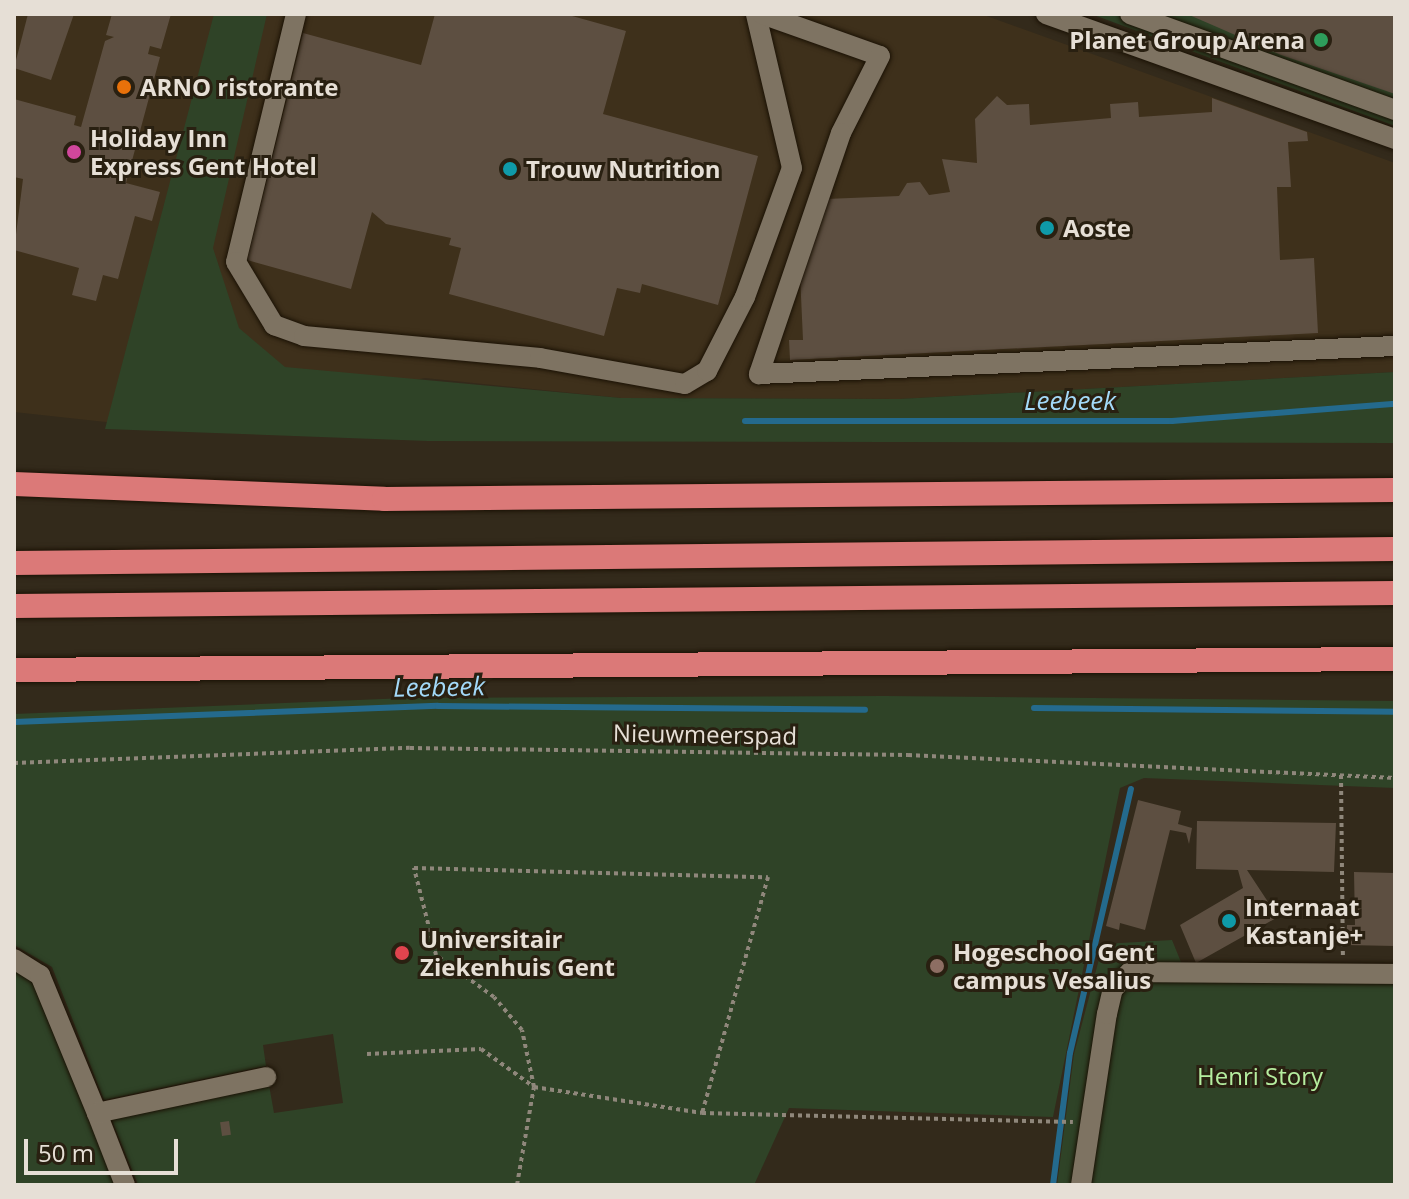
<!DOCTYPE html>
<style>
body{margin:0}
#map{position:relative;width:1409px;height:1199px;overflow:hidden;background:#332a1b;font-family:"Open Sans",sans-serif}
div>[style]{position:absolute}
.built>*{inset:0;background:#3e301b}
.green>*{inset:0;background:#2f4327}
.stream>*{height:6px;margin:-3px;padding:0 3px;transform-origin:3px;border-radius:3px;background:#246a8d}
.building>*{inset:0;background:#5d4f41;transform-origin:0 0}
.path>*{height:4px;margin-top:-2px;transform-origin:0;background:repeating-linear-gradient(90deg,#8f877b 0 4px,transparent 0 8px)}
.roads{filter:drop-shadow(0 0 2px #1b1205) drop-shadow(0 0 2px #1b1205)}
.minor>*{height:20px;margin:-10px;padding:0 10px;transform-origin:10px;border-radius:10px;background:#7e7362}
.highway>*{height:24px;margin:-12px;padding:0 12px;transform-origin:12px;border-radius:12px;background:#db7978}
.dots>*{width:22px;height:22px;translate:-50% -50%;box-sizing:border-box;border:4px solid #292011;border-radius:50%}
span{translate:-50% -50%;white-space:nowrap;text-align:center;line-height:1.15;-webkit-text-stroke:6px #292011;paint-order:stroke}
.poi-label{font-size:24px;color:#e6dfd6;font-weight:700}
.right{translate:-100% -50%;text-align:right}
.left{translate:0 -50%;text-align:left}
.street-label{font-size:24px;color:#e6dfd6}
.park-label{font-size:24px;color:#b5ed9f}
.water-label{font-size:26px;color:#a3d9f8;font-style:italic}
.frame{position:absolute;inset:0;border:16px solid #e6dfd6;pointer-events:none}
.scale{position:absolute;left:24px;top:1139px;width:154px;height:36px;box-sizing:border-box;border:4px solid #e6dfd6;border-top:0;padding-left:10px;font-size:24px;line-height:28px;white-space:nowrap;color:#e6dfd6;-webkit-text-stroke:6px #292011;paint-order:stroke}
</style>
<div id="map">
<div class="built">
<div style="clip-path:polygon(14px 14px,981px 14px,1395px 163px,1395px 372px,899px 399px,621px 398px,425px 378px,161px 428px,14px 412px)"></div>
</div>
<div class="green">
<div style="clip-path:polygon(214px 14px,267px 14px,213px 248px,239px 328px,285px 367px,621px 398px,899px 399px,1395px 372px,1395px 443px,428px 441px,105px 429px)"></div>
<div style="clip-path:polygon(1091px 14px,1395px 14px,1395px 126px)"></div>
<div style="clip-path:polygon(885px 696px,1395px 701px,1395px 788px,1144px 778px,1120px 788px,1053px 1117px,789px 1108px,754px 1185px,138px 1185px,111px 1118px,269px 1085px,274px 1113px,343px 1103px,333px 1034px,263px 1045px,266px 1066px,104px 1100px,52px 967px,14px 945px,14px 714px,407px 698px)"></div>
<div style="clip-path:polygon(1172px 940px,1183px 967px,1395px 968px,1395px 1185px,1057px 1185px,1074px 1054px,1103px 944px)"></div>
<div style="clip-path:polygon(14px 969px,33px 981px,115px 1185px,14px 1185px)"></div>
</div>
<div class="stream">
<div style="left:745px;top:421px;width:427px"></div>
<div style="left:1172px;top:421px;width:224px;rotate:-4.4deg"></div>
<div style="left:1034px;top:708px;width:361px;rotate:0.6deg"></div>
<div style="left:14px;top:722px;width:424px;rotate:-2.2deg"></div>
<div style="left:438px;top:706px;width:427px;rotate:0.5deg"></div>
<div style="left:1053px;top:1185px;width:133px;rotate:-82.7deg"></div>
<div style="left:1070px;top:1053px;width:271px;rotate:-77deg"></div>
</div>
<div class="building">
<div style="clip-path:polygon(28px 14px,74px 14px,51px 80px,14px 68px)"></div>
<div style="clip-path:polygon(112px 14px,171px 14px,161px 49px,150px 46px,148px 54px,160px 57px,126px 183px,160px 192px,152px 221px,135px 216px,118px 279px,103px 275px,96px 301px,72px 295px,79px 268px,14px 250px,23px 179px,14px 177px,14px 99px,76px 116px,74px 125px,81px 127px,105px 41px,114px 37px,106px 35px)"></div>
<div style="clip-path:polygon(435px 14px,565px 14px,626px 31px,603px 114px,758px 156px,718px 305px,642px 284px,640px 293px,617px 288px,604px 336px,449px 294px,461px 248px,449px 245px,451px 238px,386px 224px,372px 212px,351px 289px,247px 260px,303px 33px,421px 65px)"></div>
<div style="clip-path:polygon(1187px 14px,1395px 14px,1395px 94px,1281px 55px)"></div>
<div style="clip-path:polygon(997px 96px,1007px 105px,1029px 104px,1030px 125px,1111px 118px,1110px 104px,1138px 102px,1139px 117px,1212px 112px,1212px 98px,1307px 132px,1308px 141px,1288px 142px,1291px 187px,1277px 187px,1280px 260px,1314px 258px,1318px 333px,790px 360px,789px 340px,803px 340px,800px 274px,826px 199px,899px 196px,907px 183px,920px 182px,929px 195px,950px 192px,942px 159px,977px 163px,975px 119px)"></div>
<div style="clip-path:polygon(1138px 800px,1181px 811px,1178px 824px,1192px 828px,1189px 844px,1186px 833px,1170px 830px,1145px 930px,1120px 923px,1119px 930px,1106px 926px)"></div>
<div style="clip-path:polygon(1197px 821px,1336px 823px,1334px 872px,1247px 870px,1278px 917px,1196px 963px,1180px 925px,1243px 888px,1238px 870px,1196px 869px)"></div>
<div style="clip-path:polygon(1354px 872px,1395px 873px,1395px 946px,1346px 945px,1347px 925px,1355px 925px)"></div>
<div style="left:229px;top:1121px;width:14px;height:9px;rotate:82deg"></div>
</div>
<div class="path">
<div style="left:14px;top:763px;width:396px;rotate:-2.2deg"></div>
<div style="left:410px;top:748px;width:498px;rotate:0.8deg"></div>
<div style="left:908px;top:755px;width:488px;rotate:2.7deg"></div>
<div style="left:1341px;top:775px;width:182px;rotate:89.4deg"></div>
<div style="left:367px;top:1054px;width:114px;rotate:-2.5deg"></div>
<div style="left:481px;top:1049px;width:65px;rotate:35.6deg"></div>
<div style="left:534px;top:1087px;width:58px;rotate:-101.9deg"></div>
<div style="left:522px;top:1030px;width:43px;rotate:-130.3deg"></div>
<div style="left:494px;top:997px;width:72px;rotate:-144.1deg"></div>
<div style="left:436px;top:955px;width:90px;rotate:-104.2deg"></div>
<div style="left:414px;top:868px;width:354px;rotate:1.5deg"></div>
<div style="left:768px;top:877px;width:245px;rotate:105.6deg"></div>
<div style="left:517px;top:1185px;width:99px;rotate:-80.2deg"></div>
<div style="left:534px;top:1087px;width:170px;rotate:8.8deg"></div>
<div style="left:702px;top:1113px;width:371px;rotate:1.4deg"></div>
</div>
<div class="roads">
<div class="minor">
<div style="left:296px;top:14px;width:255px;rotate:103.6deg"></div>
<div style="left:236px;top:262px;width:74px;rotate:58.9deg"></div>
<div style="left:274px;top:325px;width:32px;rotate:20deg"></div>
<div style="left:304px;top:336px;width:237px;rotate:5.3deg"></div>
<div style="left:540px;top:358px;width:147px;rotate:10.2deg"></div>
<div style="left:685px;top:384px;width:26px;rotate:-31deg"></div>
<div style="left:707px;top:371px;width:83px;rotate:-62.8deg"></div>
<div style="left:745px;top:297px;width:137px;rotate:-70deg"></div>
<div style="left:792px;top:168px;width:158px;rotate:-103.2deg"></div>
<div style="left:762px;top:14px;width:125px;rotate:19.6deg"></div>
<div style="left:880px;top:56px;width:86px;rotate:116.9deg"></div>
<div style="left:841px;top:133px;width:255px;rotate:108.8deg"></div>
<div style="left:759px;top:374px;width:637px;rotate:-2.52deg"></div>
<div style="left:1046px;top:14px;width:371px;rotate:19.7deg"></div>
<div style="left:1130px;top:14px;width:282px;rotate:19.9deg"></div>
<div style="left:14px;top:959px;width:31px;rotate:32deg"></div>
<div style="left:40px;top:975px;width:149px;rotate:67.6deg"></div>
<div style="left:125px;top:1185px;width:77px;rotate:-111.3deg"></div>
<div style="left:97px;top:1113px;width:173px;rotate:-12deg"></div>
<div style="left:1081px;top:1185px;width:173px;rotate:-81.4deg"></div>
<div style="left:1107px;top:1014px;width:26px;rotate:-77deg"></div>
<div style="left:1113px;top:989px;width:24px;rotate:-45deg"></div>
<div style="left:1130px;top:972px;width:265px;rotate:0.4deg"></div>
</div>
<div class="highway">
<div style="left:14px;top:484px;width:370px;rotate:2.3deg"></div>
<div style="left:384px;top:499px;width:1011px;rotate:-0.51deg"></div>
<div style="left:14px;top:563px;width:1381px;rotate:-0.58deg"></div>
<div style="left:14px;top:606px;width:1381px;rotate:-0.54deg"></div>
<div style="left:14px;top:670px;width:1381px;rotate:-0.46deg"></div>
</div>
</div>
<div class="dots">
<div style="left:1321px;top:40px;background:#2e9e5b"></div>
<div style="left:124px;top:87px;background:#e8710a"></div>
<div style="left:74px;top:152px;background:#d1479c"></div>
<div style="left:510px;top:169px;background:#0f9aa8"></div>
<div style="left:1047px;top:228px;background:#0f9aa8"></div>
<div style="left:1229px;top:921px;background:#0f9aa8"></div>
<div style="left:402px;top:953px;background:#e0444e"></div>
<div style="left:937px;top:966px;background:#8d6e63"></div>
</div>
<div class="poi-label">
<span class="right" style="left:1305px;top:40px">Planet Group Arena</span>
<span class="left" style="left:140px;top:87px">ARNO ristorante</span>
<span class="left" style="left:90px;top:152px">Holiday Inn<br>Express Gent Hotel</span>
<span class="left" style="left:526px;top:169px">Trouw Nutrition</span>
<span class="left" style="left:1063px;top:228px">Aoste</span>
<span class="left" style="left:1245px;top:921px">Internaat<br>Kastanje+</span>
<span class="left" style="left:420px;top:953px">Universitair<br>Ziekenhuis Gent</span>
<span class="left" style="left:953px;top:966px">Hogeschool Gent<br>campus Vesalius</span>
</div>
<div class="street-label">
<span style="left:705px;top:734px;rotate:1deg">Nieuwmeerspad</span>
</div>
<div class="park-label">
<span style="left:1260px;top:1076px">Henri Story</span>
</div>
<div class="water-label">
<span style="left:1070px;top:401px">Leebeek</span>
<span style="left:439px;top:687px;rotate:-1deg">Leebeek</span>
</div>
<div class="frame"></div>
<div class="scale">50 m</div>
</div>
